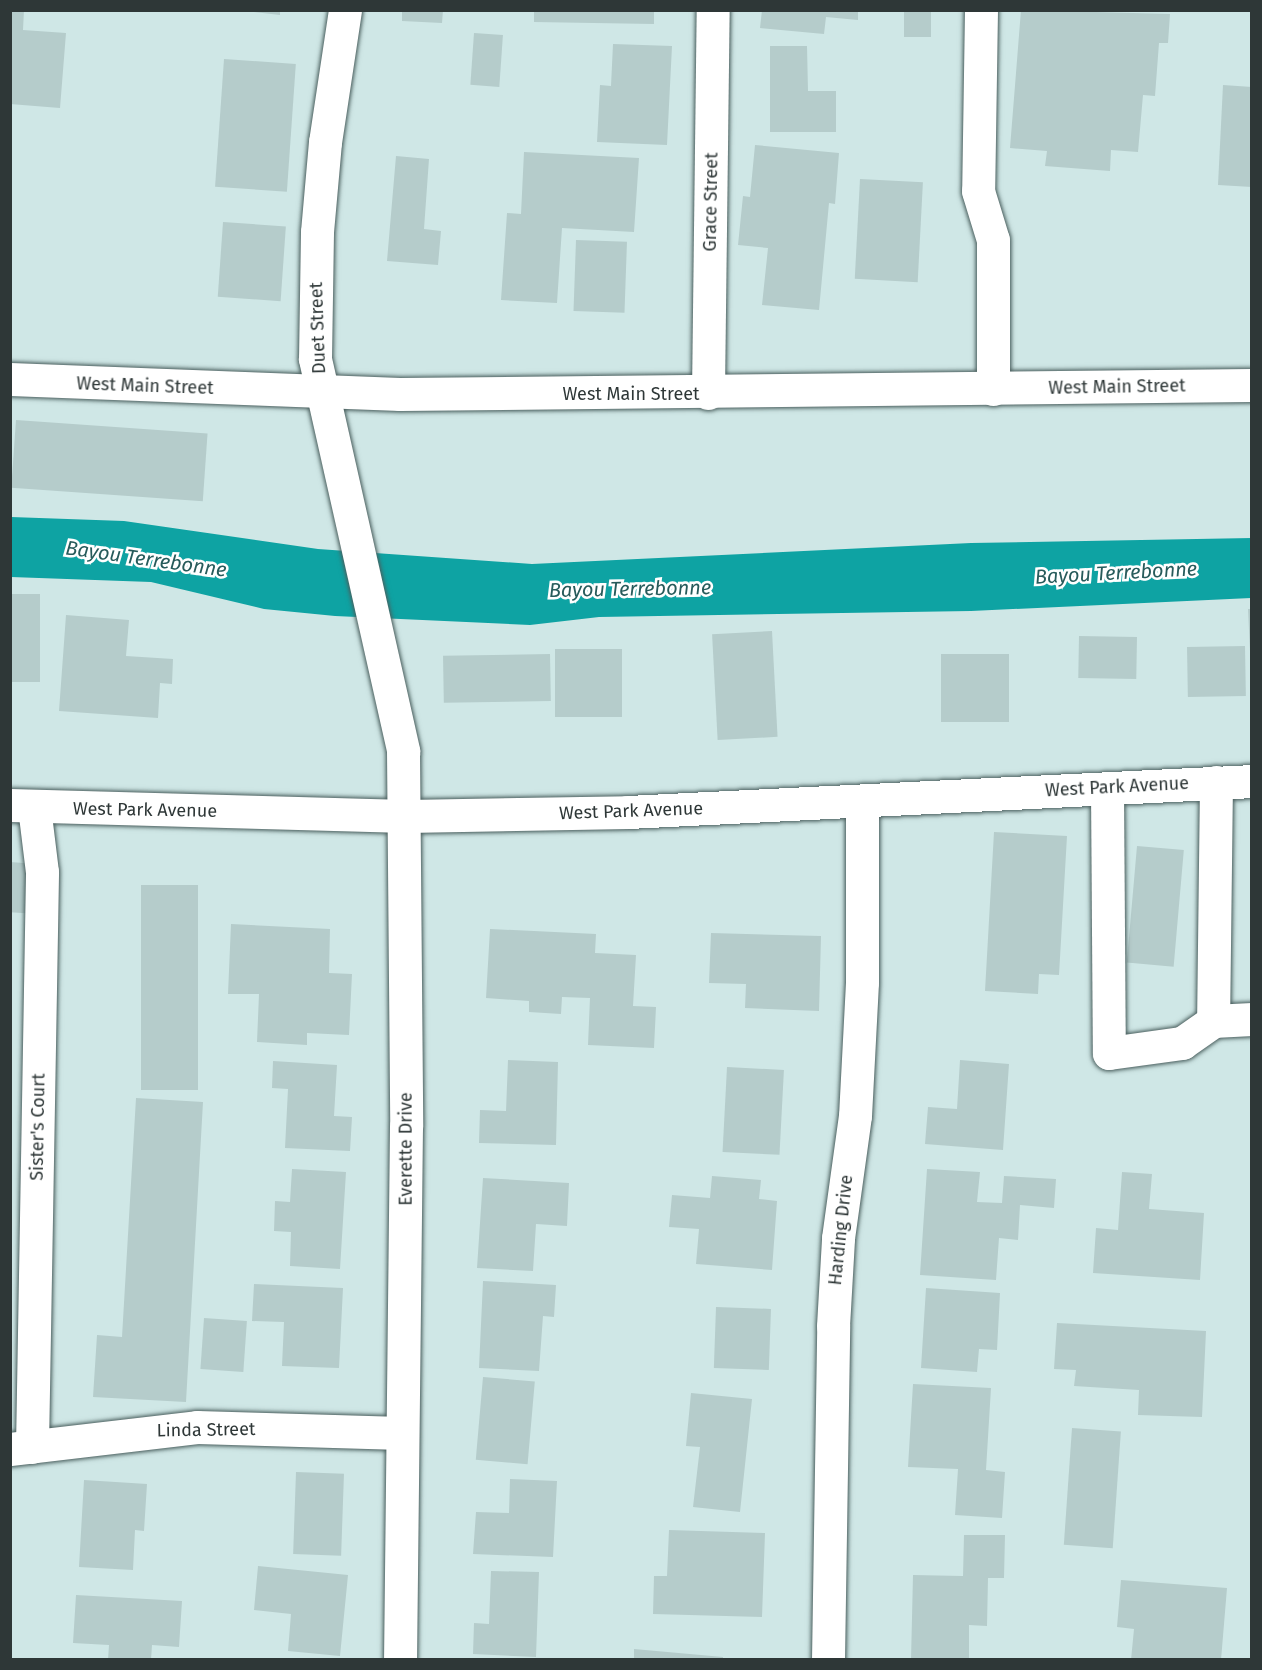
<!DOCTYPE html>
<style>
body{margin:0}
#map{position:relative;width:1262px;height:1670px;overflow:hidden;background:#cfe7e6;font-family:"Fira Sans",sans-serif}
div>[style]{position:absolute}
.water>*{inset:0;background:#0ea3a3}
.building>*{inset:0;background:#b5cccb;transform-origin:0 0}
.roads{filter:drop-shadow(0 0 2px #4a5f5e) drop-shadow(0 0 2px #4a5f5e)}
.minor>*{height:33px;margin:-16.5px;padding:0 16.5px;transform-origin:16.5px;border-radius:16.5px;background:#fff}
.major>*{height:33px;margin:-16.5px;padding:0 16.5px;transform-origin:16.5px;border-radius:16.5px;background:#fff}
span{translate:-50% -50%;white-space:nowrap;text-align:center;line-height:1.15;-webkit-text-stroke:5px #fff;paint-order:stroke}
.street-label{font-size:18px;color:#2e3737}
.water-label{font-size:20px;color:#275b5b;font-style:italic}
.frame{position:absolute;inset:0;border:12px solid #2e3737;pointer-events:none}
</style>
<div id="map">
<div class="water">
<div style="clip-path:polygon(11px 517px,124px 521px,318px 549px,532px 564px,971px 543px,1252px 538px,1251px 598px,971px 611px,599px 617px,530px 625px,335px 616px,264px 609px,151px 582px,11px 577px)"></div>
</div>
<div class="building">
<div style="clip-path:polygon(10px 10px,24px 10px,23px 30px,66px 33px,60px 108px,10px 104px)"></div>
<div style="clip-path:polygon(236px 10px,280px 10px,280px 15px)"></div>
<div style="clip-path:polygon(402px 10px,443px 10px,442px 23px,402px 21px)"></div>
<div style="clip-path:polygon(534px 10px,654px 10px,654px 24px,534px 22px)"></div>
<div style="clip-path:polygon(762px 10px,858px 10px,858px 20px,826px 17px,824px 34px,760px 28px)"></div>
<div style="left:904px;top:10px;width:27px;height:27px"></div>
<div style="clip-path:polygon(1021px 10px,1170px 14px,1168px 43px,1159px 43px,1155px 96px,1143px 95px,1138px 152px,1111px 150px,1110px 171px,1045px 166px,1047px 151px,1010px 148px)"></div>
<div style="left:474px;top:33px;width:29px;height:52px;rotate:4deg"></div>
<div style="clip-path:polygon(613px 44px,672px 46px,667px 145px,597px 142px,600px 85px,611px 86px)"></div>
<div style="clip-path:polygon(770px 46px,807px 46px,808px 91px,836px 91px,836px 132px,770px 132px)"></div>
<div style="left:224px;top:59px;width:72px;height:128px;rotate:4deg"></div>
<div style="clip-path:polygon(1223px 85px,1252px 87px,1252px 187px,1218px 185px)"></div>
<div style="clip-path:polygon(755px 145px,839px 153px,835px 204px,829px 203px,819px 310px,762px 305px,768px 248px,738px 245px,743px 196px,750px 197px)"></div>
<div style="clip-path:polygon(524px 152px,639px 158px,634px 232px,562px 228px,557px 303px,501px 300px,507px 213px,521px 214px)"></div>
<div style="clip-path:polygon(396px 156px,429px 159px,424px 229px,441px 231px,438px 265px,387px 261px)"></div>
<div style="left:860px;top:179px;width:63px;height:100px;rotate:3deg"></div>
<div style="left:223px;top:222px;width:63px;height:75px;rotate:4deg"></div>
<div style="left:576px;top:240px;width:51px;height:71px;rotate:2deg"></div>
<div style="left:16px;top:420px;width:192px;height:68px;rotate:4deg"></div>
<div style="left:10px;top:594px;width:30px;height:88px"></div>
<div style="clip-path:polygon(1248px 609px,1252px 609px,1252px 651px,1250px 651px)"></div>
<div style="clip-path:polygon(66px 615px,129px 620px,126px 656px,173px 659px,172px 684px,160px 683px,158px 718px,59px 711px)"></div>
<div style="left:772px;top:631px;width:106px;height:60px;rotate:87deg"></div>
<div style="left:1079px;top:636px;width:58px;height:42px;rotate:1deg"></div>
<div style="left:1245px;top:646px;width:50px;height:58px;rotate:89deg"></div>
<div style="left:555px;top:649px;width:67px;height:68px"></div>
<div style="left:550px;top:654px;width:47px;height:107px;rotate:89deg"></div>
<div style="left:941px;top:654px;width:68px;height:68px"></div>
<div style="clip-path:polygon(994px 832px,1067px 836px,1059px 975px,1039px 974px,1038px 994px,985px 991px)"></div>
<div style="left:1137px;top:846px;width:47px;height:117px;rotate:5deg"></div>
<div style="left:10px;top:862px;width:27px;height:50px;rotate:4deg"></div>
<div style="left:141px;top:885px;width:57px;height:205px"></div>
<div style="clip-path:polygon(231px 924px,330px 929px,329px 973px,352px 974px,349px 1035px,307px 1033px,307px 1045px,257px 1042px,259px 994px,228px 994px)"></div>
<div style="clip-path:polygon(490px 929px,596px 934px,595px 953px,636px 955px,633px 1006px,656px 1007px,654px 1048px,588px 1045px,590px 998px,562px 997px,561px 1014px,529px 1012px,529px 1001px,486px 998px)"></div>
<div style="clip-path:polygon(711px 933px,821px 936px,819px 1011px,745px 1008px,746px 984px,709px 983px)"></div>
<div style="clip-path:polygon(508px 1060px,558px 1062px,556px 1145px,479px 1143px,480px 1110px,506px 1111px)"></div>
<div style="clip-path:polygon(960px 1060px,1009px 1064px,1003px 1150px,925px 1144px,928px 1107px,957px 1109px)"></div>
<div style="clip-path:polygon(273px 1061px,337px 1065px,334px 1116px,352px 1117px,350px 1151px,285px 1148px,288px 1089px,272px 1088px)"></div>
<div style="left:727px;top:1067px;width:57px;height:85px;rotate:3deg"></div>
<div style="clip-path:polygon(136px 1098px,203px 1102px,186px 1402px,93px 1397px,97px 1335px,122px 1337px)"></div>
<div style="clip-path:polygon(292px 1169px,346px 1172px,340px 1269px,290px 1266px,291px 1232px,274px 1231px,275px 1201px,290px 1202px)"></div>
<div style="clip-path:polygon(927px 1169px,980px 1172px,977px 1202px,1002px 1203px,1004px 1176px,1056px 1179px,1054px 1208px,1020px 1205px,1018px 1240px,999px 1238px,996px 1280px,920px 1275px)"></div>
<div style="clip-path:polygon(1122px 1172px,1152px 1174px,1149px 1209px,1204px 1213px,1200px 1280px,1093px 1273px,1096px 1228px,1118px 1230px)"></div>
<div style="clip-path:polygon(712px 1176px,761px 1180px,759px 1199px,777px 1201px,772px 1270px,696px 1264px,699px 1229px,669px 1227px,672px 1195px,710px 1198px)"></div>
<div style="clip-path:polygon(483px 1178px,569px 1183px,567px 1226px,536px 1224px,533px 1271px,477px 1268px)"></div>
<div style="clip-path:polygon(483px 1281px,556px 1285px,554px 1317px,543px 1316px,539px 1371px,479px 1368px)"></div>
<div style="clip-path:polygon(254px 1284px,343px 1288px,339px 1368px,282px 1366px,284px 1322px,252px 1321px)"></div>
<div style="clip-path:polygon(926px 1288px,1000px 1293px,997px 1350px,979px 1349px,977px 1372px,921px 1368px)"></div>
<div style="left:716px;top:1307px;width:55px;height:61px;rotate:2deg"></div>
<div style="left:204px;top:1318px;width:43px;height:51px;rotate:4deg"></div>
<div style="clip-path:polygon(1057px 1323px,1206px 1331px,1202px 1417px,1138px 1415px,1139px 1390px,1074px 1386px,1076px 1370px,1054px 1369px)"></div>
<div style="left:483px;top:1377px;width:52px;height:83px;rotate:5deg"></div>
<div style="clip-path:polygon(913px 1384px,991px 1388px,986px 1470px,1005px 1472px,1002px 1518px,955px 1515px,958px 1469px,908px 1467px)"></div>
<div style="clip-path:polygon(691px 1393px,752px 1399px,740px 1512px,693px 1507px,700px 1447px,686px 1446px)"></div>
<div style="left:1072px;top:1428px;width:49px;height:117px;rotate:4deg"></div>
<div style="left:296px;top:1472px;width:48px;height:82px;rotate:2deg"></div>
<div style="clip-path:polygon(510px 1479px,557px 1481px,553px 1557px,473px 1554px,476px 1512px,509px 1513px)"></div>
<div style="clip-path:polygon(84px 1480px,147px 1484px,144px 1531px,135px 1530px,133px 1570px,79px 1567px)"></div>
<div style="clip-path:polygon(669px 1530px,765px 1533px,762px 1617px,653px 1614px,654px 1576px,667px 1576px)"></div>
<div style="clip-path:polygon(964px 1535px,1005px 1535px,1004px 1578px,988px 1578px,987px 1626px,969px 1625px,969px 1660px,911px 1660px,913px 1575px,963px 1576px)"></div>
<div style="clip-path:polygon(258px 1566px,348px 1575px,340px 1656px,288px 1651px,291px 1614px,254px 1610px)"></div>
<div style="clip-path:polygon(491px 1571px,539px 1572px,536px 1657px,473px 1654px,474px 1623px,489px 1624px)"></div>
<div style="clip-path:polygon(1121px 1580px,1227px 1588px,1221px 1660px,1131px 1660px,1134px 1629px,1117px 1627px)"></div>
<div style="clip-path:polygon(76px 1595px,182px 1601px,179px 1647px,152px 1645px,151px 1660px,108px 1660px,109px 1645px,73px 1643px)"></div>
<div style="clip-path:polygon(634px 1649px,723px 1657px,723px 1660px,634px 1660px)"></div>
</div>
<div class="roads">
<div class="minor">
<div style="left:345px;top:10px;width:134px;rotate:98.6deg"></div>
<div style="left:325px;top:142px;width:90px;rotate:95.1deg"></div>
<div style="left:317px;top:232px;width:127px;rotate:90.9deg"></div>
<div style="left:315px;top:359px;width:402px;rotate:77.3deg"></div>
<div style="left:403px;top:751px;width:375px;rotate:89.5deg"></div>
<div style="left:406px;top:1126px;width:534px;rotate:90.64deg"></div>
<div style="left:981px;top:10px;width:181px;rotate:90.9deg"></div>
<div style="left:978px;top:191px;width:51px;rotate:73deg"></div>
<div style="left:993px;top:240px;width:149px;rotate:90deg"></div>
<div style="left:708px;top:393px;width:383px;rotate:-89.3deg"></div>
<div style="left:1216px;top:782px;width:239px;rotate:90.7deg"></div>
<div style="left:1213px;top:1021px;width:39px;rotate:-3deg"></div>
<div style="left:1107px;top:788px;width:265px;rotate:89.6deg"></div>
<div style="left:1109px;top:1053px;width:74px;rotate:-7.8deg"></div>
<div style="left:1182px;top:1043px;width:38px;rotate:-35deg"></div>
<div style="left:32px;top:1447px;width:575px;rotate:-89deg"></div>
<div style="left:42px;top:872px;width:65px;rotate:-97deg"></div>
<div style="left:10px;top:1449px;width:188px;rotate:-6.7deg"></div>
<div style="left:197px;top:1427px;width:205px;rotate:1.7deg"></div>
<div style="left:828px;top:1660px;width:334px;rotate:-89.1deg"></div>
<div style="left:833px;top:1326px;width:88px;rotate:-86.7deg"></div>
<div style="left:838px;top:1238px;width:123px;rotate:-82.1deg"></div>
<div style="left:855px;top:1116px;width:134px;rotate:-87deg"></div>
<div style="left:862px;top:982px;width:181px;rotate:-90deg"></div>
</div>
<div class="major">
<div style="left:10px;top:379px;width:390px;rotate:2.2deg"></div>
<div style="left:400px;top:394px;width:852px;rotate:-0.61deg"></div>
<div style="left:10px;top:805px;width:396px;rotate:1.6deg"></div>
<div style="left:406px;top:816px;width:222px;rotate:-1deg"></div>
<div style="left:628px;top:812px;width:625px;rotate:-2.84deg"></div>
</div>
</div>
<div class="street-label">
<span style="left:711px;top:202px;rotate:-89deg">Grace Street</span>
<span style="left:318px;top:328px;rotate:-92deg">Duet Street</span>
<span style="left:145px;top:386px;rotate:2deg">West Main Street</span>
<span style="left:1117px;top:387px;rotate:-1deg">West Main Street</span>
<span style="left:631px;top:394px">West Main Street</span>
<span style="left:1117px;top:787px;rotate:-3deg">West Park Avenue</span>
<span style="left:145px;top:810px;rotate:1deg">West Park Avenue</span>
<span style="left:631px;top:811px;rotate:-2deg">West Park Avenue</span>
<span style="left:38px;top:1127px;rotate:-89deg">Sister's Court</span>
<span style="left:406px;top:1149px;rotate:-90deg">Everette Drive</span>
<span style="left:841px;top:1230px;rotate:-84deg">Harding Drive</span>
<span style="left:206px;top:1430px;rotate:-1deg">Linda Street</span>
</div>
<div class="water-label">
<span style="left:146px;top:559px;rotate:8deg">Bayou Terrebonne</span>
<span style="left:1116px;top:573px;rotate:-3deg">Bayou Terrebonne</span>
<span style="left:630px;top:589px;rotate:-1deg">Bayou Terrebonne</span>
</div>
<div class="frame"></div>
</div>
